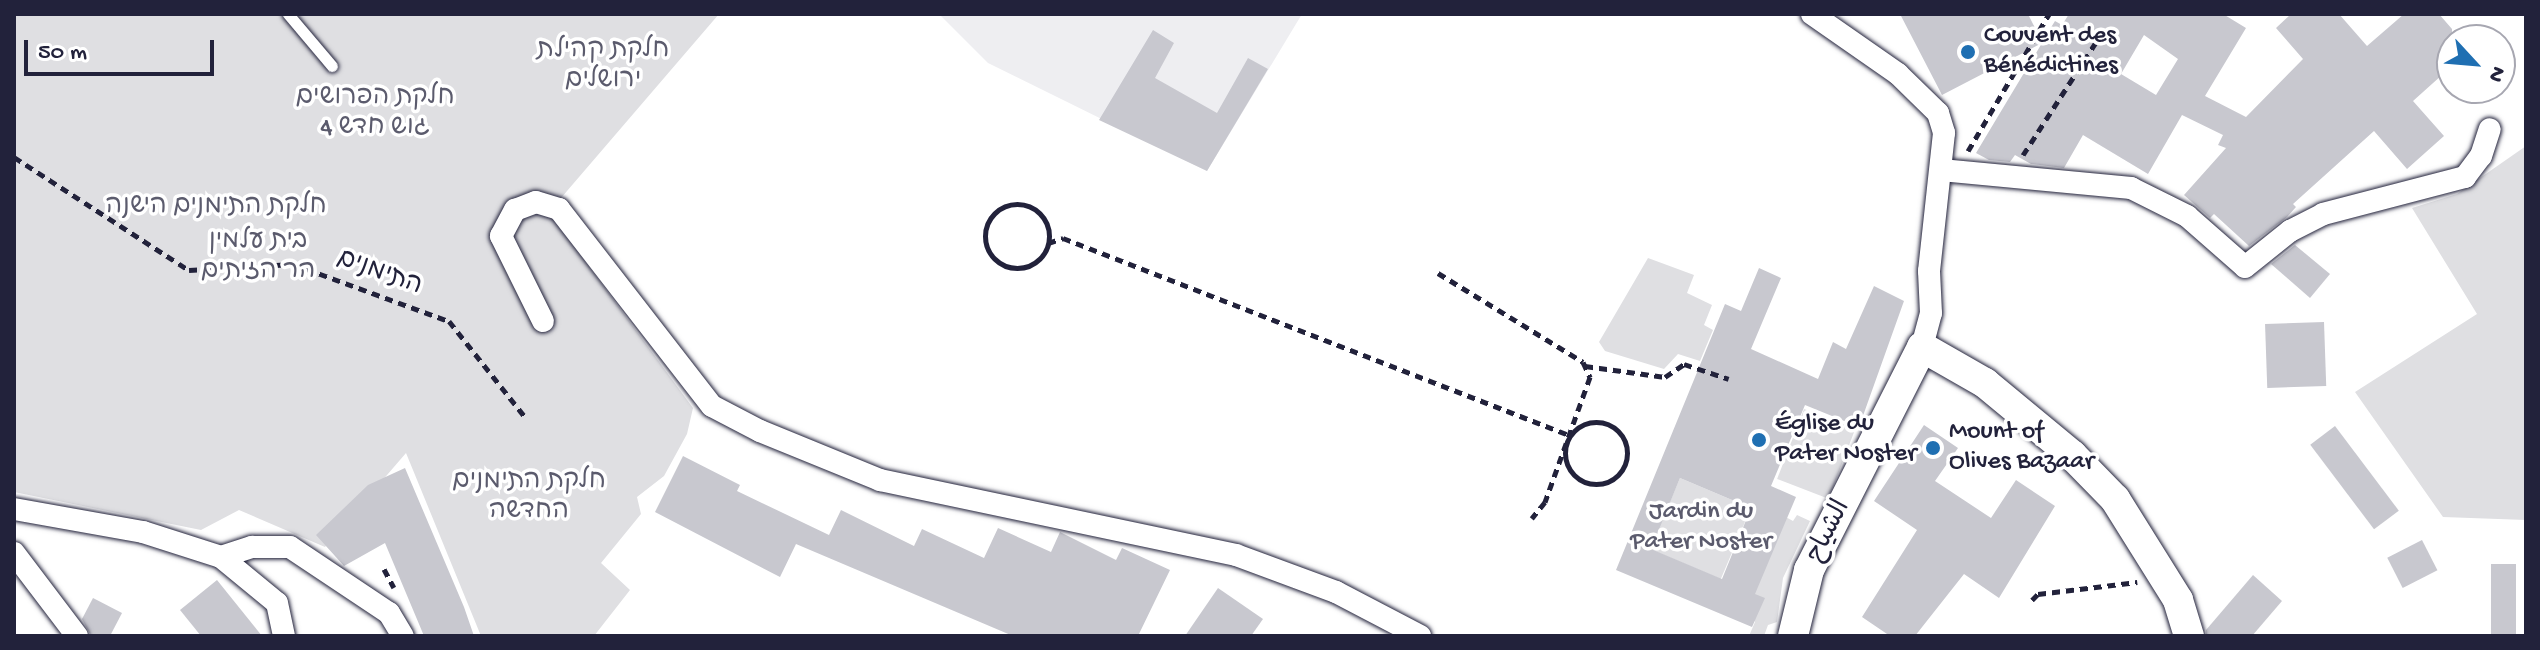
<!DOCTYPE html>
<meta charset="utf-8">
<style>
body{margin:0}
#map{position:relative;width:2540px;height:650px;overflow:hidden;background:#fff;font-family:"Gochi Hand","Playpen Sans Arabic","Playpen Sans Hebrew",sans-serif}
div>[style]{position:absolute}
.built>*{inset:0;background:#eeeef1}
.green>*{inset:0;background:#dfdfe2;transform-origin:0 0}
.building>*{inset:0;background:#c8c8cf;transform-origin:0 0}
.path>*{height:5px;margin-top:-2.5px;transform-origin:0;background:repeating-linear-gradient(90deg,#22223b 0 8px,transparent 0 14px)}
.path>.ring{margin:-2.5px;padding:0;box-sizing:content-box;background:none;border:5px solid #22223b;border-radius:50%}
.roads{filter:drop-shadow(0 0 2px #22223b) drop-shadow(0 0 2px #22223b)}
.lane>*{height:11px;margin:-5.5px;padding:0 5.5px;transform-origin:5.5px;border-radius:5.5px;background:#fff}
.street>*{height:22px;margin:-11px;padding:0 11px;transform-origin:11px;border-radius:11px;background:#fff}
.secondary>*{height:30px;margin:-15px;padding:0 15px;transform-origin:15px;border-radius:15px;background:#fff}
.dots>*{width:22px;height:22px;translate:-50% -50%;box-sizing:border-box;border:4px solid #fff;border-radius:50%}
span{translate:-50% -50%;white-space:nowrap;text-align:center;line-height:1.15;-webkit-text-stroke:7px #fff;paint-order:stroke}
.poi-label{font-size:26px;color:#22223b}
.left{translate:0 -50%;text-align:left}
.park-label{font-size:26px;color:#5b5b6d}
.street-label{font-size:26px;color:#22223b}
.frame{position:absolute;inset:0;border:16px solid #22223b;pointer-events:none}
.north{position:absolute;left:2436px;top:24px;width:80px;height:80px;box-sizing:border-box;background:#fff;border:2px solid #a7a7b1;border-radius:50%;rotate:116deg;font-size:22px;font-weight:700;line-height:32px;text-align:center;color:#22223b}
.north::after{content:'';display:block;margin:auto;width:28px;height:36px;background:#1f6fb2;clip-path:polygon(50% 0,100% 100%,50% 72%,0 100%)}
.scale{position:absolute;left:24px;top:40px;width:190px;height:36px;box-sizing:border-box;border:4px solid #22223b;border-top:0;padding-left:10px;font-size:24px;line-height:28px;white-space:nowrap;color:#22223b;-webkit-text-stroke:6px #fff;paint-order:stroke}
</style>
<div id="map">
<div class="built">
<div style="clip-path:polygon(939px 14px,1302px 14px,1207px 171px,988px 63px)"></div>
</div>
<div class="green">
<div style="clip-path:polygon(14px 14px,719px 14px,561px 198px,554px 219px,693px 408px,687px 434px,664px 476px,637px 497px,641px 514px,601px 563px,630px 590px,594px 636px,481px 636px,406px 453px,325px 547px,239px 510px,201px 530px,14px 492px)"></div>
<div style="clip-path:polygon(2526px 146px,2526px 520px,2443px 517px,2355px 392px,2477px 314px,2412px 208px,2457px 194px)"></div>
<div style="clip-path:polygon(1648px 258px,1694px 275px,1687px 293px,1712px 305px,1704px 325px,1713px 330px,1700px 361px,1678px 354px,1664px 369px,1605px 351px,1599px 342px)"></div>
<div style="left:1804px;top:409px;width:55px;height:75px;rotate:21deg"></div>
<div style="left:1680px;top:478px;width:77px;height:77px;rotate:23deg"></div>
<div style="clip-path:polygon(1773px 510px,1793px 521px,1797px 515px,1810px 521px,1783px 578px,1777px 622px,1768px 625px,1764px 636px,1749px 636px,1755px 622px,1741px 593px)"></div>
</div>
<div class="building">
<div style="clip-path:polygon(evenodd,1900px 14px,2028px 14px,2042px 42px,2055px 21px,2062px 25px,2069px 14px,2223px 14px,2246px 28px,2205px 96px,2246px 117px,2303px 59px,2276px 28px,2291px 14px,2339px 14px,2367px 46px,2404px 14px,2439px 14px,2452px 29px,2452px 66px,2413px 101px,2444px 136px,2407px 169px,2374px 131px,2293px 204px,2296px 207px,2287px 217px,2249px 246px,2214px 214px,2210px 218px,2184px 195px,2226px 148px,2218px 145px,2223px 135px,2182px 115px,2148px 174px,2083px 135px,2064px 168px,2031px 164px,2015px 155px,2010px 162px,1989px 160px,1976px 153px,2042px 43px,1942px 95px,1900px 14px,2144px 35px,2178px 59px,2156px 95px,2121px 74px,2144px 35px)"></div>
<div style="clip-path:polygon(1153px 30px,1174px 43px,1155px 78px,1217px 113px,1248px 58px,1268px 69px,1207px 171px,1099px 120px)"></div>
<div style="clip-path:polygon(2295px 245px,2330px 274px,2310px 298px,2271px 264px)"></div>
<div style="clip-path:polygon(evenodd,1759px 268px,1781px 278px,1751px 349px,1818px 379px,1833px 342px,1846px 349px,1874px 286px,1904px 301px,1859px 427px,1805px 405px,1771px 486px,1796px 497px,1755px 594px,1765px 598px,1752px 627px,1616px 570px,1725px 304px,1741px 311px,1759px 268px,1680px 478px,1751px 508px,1722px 579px,1651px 549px,1680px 478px)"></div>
<div style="left:2324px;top:322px;width:64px;height:59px;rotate:88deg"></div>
<div style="clip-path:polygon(1924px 425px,1958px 448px,1935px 481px,1991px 518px,2016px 480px,2055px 506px,1999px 598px,1964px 574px,1915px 636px,1890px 636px,1862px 617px,1917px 530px,1874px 501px)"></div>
<div style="left:2335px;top:426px;width:106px;height:31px;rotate:53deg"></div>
<div style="clip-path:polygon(683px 456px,740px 485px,737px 491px,829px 535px,841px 510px,914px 546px,922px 529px,984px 558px,998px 528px,1051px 552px,1060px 532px,1116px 560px,1122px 548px,1170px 570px,1138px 636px,1013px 636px,796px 544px,780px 577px,655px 512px)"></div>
<div style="clip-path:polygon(405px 468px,464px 607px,474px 636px,424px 636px,385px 543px,344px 566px,316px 535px,368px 485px)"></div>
<div style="left:2422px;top:540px;width:34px;height:39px;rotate:63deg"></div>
<div style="left:2491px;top:564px;width:25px;height:72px"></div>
<div style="clip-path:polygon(2253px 575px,2282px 601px,2252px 636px,2206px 636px,2206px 630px)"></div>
<div style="clip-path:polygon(217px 580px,262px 636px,201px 636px,180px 610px)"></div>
<div style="clip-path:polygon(1218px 588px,1263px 619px,1251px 636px,1185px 636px)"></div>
<div style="clip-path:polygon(93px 598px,122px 613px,110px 636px,91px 636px,82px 619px)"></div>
</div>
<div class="path">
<div style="left:1968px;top:151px;width:159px;rotate:-59.4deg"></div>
<div style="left:2023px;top:155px;width:135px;rotate:-57.1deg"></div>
<div style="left:14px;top:157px;width:208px;rotate:32.9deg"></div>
<div style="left:189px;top:270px;width:104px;rotate:-3.3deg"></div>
<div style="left:293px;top:264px;width:166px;rotate:20.1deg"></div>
<div style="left:449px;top:321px;width:122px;rotate:51.6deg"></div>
<div class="ring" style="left:985px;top:204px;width:59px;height:59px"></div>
<div style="left:1048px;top:243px;width:16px;rotate:-18deg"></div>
<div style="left:1063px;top:238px;width:543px;rotate:21.27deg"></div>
<div style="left:1438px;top:273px;width:170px;rotate:31.5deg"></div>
<div style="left:1583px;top:362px;width:17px;rotate:65deg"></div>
<div style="left:1590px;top:377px;width:133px;rotate:109.8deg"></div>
<div style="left:1545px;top:502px;width:21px;rotate:129deg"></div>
<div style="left:1585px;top:366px;width:81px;rotate:7.8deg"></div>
<div style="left:1665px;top:377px;width:23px;rotate:-34deg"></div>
<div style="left:1684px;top:364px;width:47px;rotate:18.4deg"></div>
<div class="ring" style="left:1565px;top:422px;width:57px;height:57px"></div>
<div style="left:384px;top:569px;width:21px;rotate:62deg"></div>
<div style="left:2032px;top:600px;width:8px;rotate:-45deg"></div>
<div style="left:2038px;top:594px;width:100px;rotate:-6.9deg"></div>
</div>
<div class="roads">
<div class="lane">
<div style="left:288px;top:14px;width:68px;rotate:49.8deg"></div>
</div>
<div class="street">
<div style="left:1812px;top:14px;width:105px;rotate:34.9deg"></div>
<div style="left:1898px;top:74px;width:56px;rotate:44.3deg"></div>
<div style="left:1938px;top:113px;width:21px;rotate:73deg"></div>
<div style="left:1944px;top:133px;width:139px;rotate:96.2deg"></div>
<div style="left:1929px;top:271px;width:42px;rotate:87.3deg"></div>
<div style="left:1931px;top:313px;width:35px;rotate:105deg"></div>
<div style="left:1941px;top:170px;width:191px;rotate:5.4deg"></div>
<div style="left:2131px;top:188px;width:63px;rotate:26.6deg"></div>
<div style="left:2187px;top:216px;width:77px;rotate:41.3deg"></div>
<div style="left:2245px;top:267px;width:58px;rotate:-38.7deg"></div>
<div style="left:2290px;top:231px;width:37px;rotate:-27deg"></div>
<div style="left:2323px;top:214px;width:147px;rotate:-14.6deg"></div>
<div style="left:2465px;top:177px;width:26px;rotate:-53deg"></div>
<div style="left:2481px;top:156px;width:28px;rotate:-72deg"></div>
<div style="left:543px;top:321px;width:95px;rotate:-116.3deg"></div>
<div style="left:501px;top:236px;width:30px;rotate:-62deg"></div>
<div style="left:515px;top:210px;width:22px;rotate:-21deg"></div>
<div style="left:536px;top:202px;width:24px;rotate:17deg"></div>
<div style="left:559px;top:209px;width:249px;rotate:52.2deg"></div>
<div style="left:712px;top:406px;width:54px;rotate:27.5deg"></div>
<div style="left:760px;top:431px;width:130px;rotate:22.2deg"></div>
<div style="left:880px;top:480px;width:364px;rotate:11.9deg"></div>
<div style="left:1236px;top:555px;width:107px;rotate:20.3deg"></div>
<div style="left:1336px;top:592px;width:95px;rotate:27.6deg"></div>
<div style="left:14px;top:509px;width:131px;rotate:10.1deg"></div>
<div style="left:143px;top:532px;width:82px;rotate:17.8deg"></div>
<div style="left:221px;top:557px;width:72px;rotate:39.4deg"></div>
<div style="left:277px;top:603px;width:34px;rotate:78deg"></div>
<div style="left:14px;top:553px;width:104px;rotate:52.8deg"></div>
<div style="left:221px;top:557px;width:33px;rotate:-18deg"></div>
<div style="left:252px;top:547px;width:38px"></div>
<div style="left:290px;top:547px;width:119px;rotate:33.7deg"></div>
<div style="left:389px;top:613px;width:27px;rotate:59deg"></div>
</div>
<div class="secondary">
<div style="left:1793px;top:636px;width:68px;rotate:-76.4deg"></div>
<div style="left:1809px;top:570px;width:250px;rotate:-63.1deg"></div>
<div style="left:1922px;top:347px;width:73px;rotate:29.7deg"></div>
<div style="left:1985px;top:383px;width:113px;rotate:39.6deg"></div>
<div style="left:2072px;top:455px;width:62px;rotate:45.7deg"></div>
<div style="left:2115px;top:499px;width:119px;rotate:58deg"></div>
<div style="left:2178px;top:600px;width:38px;rotate:73deg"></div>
</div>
</div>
<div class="dots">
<div style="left:1968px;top:52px;background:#1f6fb2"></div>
<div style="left:1759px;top:440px;background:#1f6fb2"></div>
<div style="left:1933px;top:448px;background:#1f6fb2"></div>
</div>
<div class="poi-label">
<span class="left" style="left:1984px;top:52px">Couvent des<br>Bénédictines</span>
<span class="left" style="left:1775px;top:440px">Église du<br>Pater Noster</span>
<span class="left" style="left:1949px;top:448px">Mount of<br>Olives Bazaar</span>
</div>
<div class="park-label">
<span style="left:603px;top:67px">חלקת קהילת<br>ירושלים</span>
<span style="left:375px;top:114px">חלקת הפרושים<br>גוש חדש 4</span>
<span style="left:216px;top:208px">חלקת התימנים הישנה</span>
<span style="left:258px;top:258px">בית עלמין<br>הר הזיתים</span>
<span style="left:529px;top:498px">חלקת התימנים<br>החדשה</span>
<span style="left:1701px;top:528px">Jardin du<br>Pater Noster</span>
</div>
<div class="street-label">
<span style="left:379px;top:274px;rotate:20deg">התימנים</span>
<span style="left:1830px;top:532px;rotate:-63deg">الشياح</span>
</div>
<div class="frame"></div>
<div class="north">N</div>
<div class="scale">50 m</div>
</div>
